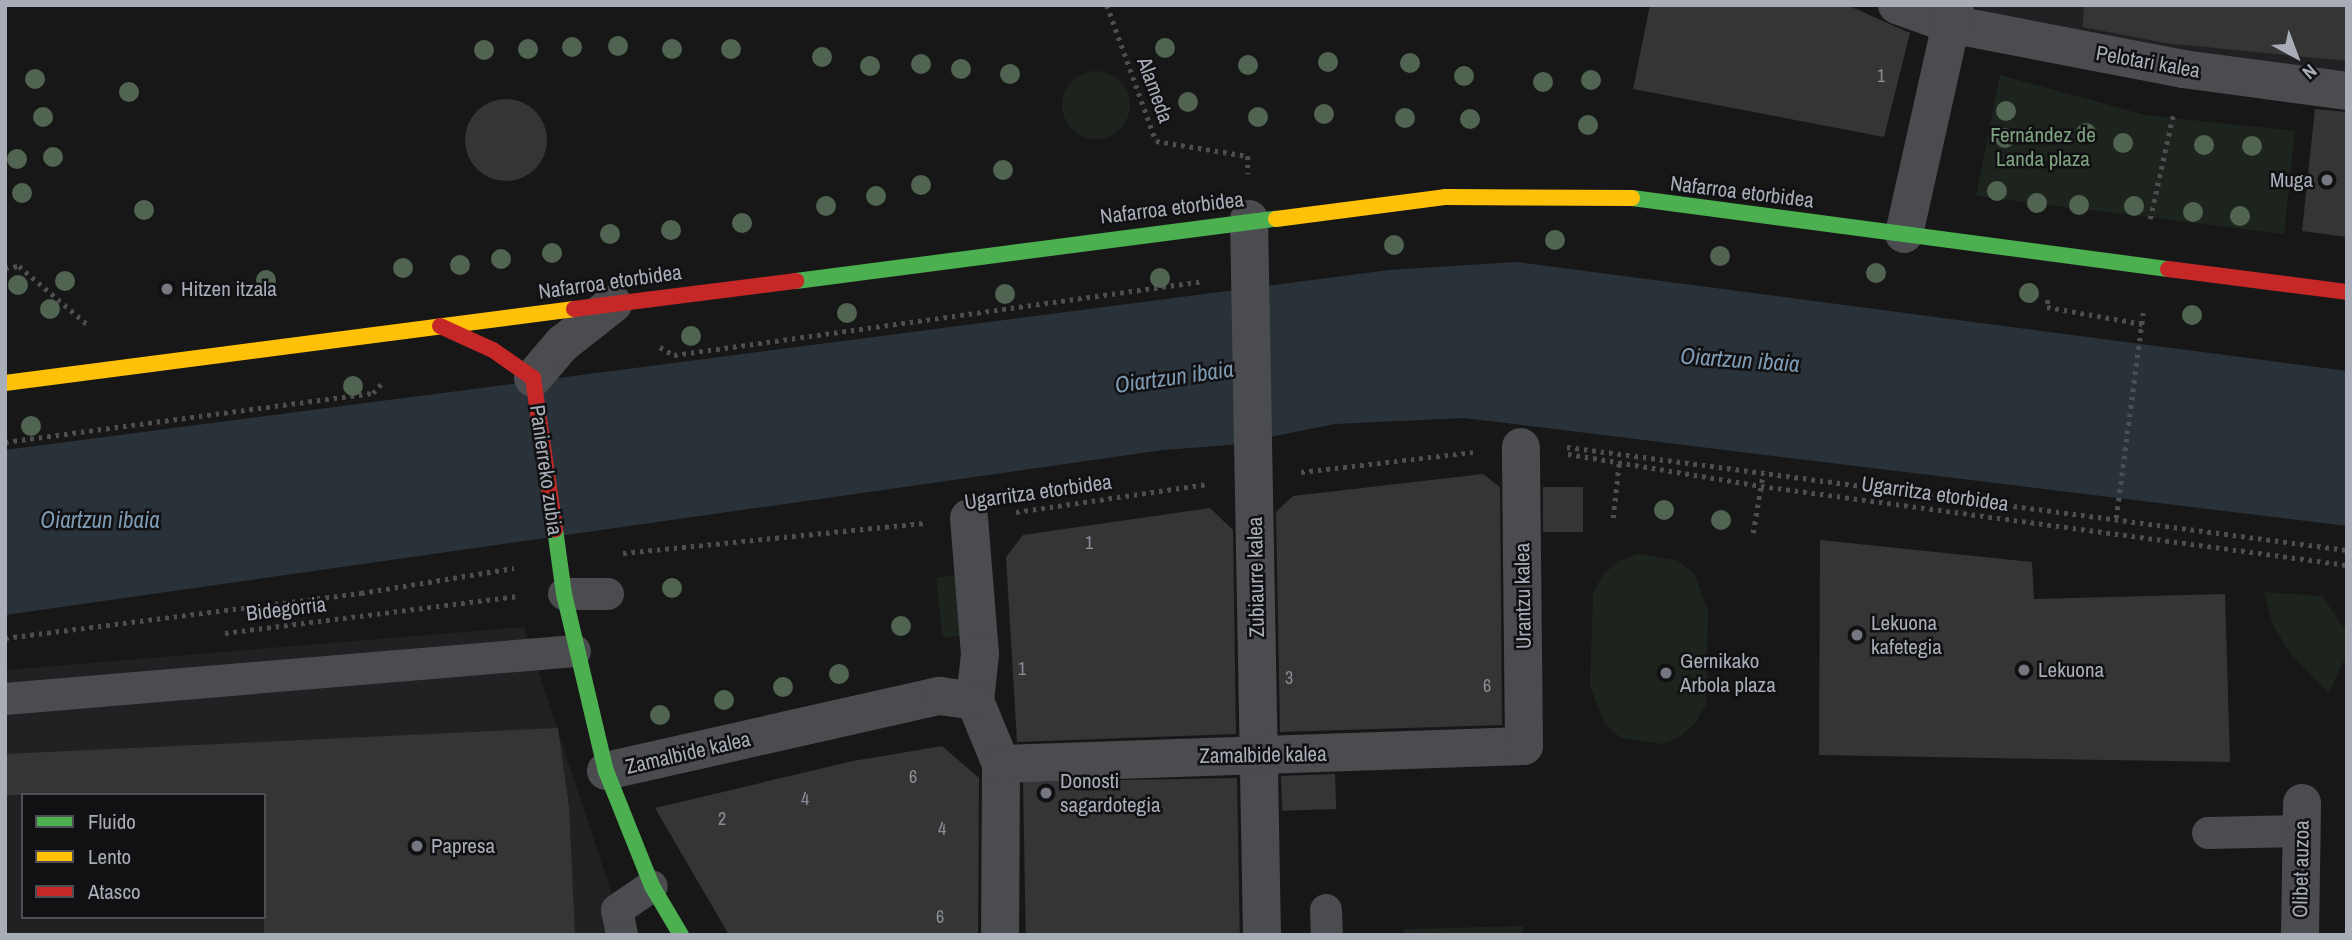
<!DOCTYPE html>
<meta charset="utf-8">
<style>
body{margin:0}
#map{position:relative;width:2352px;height:940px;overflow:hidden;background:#171717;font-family:"Archivo Narrow",sans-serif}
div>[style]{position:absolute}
.built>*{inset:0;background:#212123}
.green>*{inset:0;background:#1d241e;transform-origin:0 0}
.round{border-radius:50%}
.water>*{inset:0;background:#2a3239}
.building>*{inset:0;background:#353536;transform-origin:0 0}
.path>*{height:4.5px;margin-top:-2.25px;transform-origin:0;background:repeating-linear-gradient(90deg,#4d4e52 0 3.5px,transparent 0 8.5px)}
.lane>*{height:32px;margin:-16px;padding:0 16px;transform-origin:16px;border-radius:16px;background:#4b4c50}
.street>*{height:38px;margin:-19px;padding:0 19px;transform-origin:19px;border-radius:19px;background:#4b4c50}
.fast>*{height:16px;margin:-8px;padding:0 8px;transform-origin:8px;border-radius:8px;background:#4caf50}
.slow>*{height:16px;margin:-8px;padding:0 8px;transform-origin:8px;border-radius:8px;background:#ffc107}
.jam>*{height:16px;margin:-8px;padding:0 8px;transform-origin:8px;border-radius:8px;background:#c62828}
.trees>*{width:20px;height:20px;margin:-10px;border-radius:50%;background:#506451}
.dots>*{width:19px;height:19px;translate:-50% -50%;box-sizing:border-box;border:4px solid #111113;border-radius:50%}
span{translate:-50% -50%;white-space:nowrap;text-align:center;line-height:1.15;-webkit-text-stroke:5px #111113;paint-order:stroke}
.number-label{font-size:18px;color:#8b8f98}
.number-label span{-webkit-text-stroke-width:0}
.street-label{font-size:21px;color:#a8adb8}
.park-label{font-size:21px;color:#7fa381}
.poi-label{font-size:21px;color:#a8adb8}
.right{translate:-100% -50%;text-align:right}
.left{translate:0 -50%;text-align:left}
.water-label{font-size:23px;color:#7f9bb3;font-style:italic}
.frame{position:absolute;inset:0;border:7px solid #a8adb8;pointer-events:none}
.legend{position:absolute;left:21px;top:793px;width:245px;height:126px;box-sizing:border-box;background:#111113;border:2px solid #4d4f55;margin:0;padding:9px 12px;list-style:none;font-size:21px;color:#a8adb8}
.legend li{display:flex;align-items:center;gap:14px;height:35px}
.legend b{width:35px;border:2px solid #4d4f55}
.north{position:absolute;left:2261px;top:21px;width:70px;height:70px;-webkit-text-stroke:5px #111113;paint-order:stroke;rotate:139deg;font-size:19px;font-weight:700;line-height:28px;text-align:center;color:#a8adb8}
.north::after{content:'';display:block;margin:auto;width:24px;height:32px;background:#a8adb8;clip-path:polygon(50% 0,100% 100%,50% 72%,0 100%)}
</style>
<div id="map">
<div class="built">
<div style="clip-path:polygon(1973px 5px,2347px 5px,2347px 78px,2010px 30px)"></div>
<div style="clip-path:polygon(evenodd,524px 627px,617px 910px,633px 935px,5px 935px,5px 670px,524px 627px,23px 795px,264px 795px,264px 917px,23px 917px,23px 795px)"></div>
</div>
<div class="green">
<div class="round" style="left:1062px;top:71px;width:68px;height:68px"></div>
<div style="clip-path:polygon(2000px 75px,2145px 115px,2295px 131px,2284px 234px,1976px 196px)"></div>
<div style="clip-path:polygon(1638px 554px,1677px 560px,1694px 573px,1708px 611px,1706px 705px,1695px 723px,1680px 737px,1661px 744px,1621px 738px,1605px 725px,1590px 686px,1593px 593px,1603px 575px,1618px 561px)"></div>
<div style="left:957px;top:575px;width:61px;height:21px;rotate:84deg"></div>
<div style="clip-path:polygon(2264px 592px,2322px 596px,2347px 632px,2347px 654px,2329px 693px,2290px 653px,2273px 625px)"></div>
<div style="clip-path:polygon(1523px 926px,1523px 935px,1404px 935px,1404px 929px)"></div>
</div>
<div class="water">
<div style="clip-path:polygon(1517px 262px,2347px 371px,2347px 526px,1464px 418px,1335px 424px,1230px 445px,1163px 450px,5px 615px,5px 450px,1389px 270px)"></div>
</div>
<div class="building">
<div style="clip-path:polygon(1650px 5px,1847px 5px,1910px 33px,1884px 137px,1633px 89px)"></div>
<div style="clip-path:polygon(2084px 5px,2347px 5px,2347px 61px,2165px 43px,2083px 27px)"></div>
<div class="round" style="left:465px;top:99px;width:82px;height:82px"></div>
<div style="clip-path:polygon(2315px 109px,2347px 112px,2347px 237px,2302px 231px)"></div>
<div style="clip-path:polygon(1483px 474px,1500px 487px,1502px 725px,1280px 732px,1276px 512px,1293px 496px)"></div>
<div style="left:1543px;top:487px;width:40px;height:45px"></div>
<div style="clip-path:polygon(1210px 508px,1233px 530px,1236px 734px,1017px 742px,1006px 557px,1023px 535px)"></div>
<div style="clip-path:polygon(1820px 540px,2032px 562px,2034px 599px,2225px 594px,2230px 762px,1819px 755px)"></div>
<div style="clip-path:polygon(558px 728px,569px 807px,575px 935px,264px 935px,264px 795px,5px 795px,5px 754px)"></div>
<div style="clip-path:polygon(942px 746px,979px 778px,978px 935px,729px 935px,655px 808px,853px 761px)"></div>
<div style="left:1335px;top:774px;width:35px;height:54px;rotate:88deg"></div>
<div style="left:1237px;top:778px;width:157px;height:214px;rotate:89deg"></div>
</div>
<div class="path">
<div style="left:1107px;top:5px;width:145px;rotate:70.2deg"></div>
<div style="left:1156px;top:141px;width:93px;rotate:9.3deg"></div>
<div style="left:1248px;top:156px;width:18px;rotate:90deg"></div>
<div style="left:2150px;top:219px;width:107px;rotate:-77.5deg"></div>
<div style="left:5px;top:268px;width:14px;rotate:-8deg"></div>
<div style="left:19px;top:266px;width:89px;rotate:40.5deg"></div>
<div style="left:2048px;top:300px;width:7px;rotate:98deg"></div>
<div style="left:2047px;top:307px;width:97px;rotate:10.1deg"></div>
<div style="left:660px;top:347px;width:16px;rotate:30deg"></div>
<div style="left:674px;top:355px;width:535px;rotate:-7.95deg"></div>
<div style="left:5px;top:442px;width:371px;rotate:-7.6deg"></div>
<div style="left:373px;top:393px;width:12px;rotate:-48deg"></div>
<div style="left:1567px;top:447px;width:787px;rotate:7.52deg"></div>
<div style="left:1568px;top:454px;width:196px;rotate:9.4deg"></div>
<div style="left:1761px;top:486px;width:591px;rotate:7.68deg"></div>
<div style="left:1301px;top:472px;width:173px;rotate:-6.6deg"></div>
<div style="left:1016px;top:512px;width:195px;rotate:-8.3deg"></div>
<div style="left:1613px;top:518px;width:55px;rotate:-83.8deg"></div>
<div style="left:2116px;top:518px;width:207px;rotate:-82.5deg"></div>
<div style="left:1753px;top:533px;width:60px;rotate:-80.4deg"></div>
<div style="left:623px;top:553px;width:302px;rotate:-5.7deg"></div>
<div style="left:225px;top:633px;width:296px;rotate:-7.2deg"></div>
<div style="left:5px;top:638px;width:359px;rotate:-7.2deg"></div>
<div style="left:361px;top:593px;width:155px;rotate:-9.3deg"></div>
</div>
<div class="lane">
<div style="left:564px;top:594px;width:44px"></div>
<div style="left:5px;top:699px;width:572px;rotate:-4.81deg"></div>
<div style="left:2208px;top:833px;width:94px;rotate:-1.2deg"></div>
<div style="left:1326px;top:910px;width:25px;rotate:88deg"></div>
<div style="left:622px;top:935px;width:25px;rotate:-101deg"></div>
<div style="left:617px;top:910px;width:42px;rotate:-34.4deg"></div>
</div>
<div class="street">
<div style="left:1897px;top:5px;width:56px;rotate:19.7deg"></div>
<div style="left:1950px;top:24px;width:237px;rotate:10.9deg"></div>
<div style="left:2183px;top:69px;width:165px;rotate:7.6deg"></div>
<div style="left:1249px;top:219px;width:716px;rotate:88.96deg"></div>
<div style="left:1904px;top:234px;width:235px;rotate:-77.4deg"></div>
<div style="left:533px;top:378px;width:45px;rotate:-49.5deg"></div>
<div style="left:562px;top:344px;width:65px;rotate:-38.1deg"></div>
<div style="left:969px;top:518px;width:136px;rotate:85.4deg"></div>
<div style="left:980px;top:654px;width:47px;rotate:96.1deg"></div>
<div style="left:975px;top:701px;width:68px;rotate:67.6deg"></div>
<div style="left:1001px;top:764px;width:171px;rotate:90.3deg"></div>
<div style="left:1001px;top:764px;width:523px;rotate:-1.97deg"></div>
<div style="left:1524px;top:746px;width:299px;rotate:-90.6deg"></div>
<div style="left:606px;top:771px;width:342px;rotate:-12.7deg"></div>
<div style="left:940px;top:696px;width:35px;rotate:8deg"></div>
<div style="left:2300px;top:935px;width:132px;rotate:-89.1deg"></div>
</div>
<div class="fast">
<div style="left:1632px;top:198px;width:541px;rotate:7.55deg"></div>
<div style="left:796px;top:281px;width:484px;rotate:-7.4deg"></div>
<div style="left:555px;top:529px;width:66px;rotate:82.1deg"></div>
<div style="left:564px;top:594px;width:182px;rotate:76.7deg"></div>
<div style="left:606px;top:771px;width:124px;rotate:68.2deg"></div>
<div style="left:652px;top:886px;width:57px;rotate:59.4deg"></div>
</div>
<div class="slow">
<div style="left:1276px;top:219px;width:170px;rotate:-7.4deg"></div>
<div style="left:1445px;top:197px;width:187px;rotate:0.3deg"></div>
<div style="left:5px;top:383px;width:574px;rotate:-7.41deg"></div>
</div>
<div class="jam">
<div style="left:2168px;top:269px;width:180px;rotate:7.3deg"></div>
<div style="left:574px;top:309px;width:224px;rotate:-7.2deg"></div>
<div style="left:440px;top:326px;width:58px;rotate:24.4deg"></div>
<div style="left:493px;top:350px;width:49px;rotate:35deg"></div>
<div style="left:533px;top:378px;width:153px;rotate:81.7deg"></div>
</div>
<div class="trees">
<div style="left:618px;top:46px"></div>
<div style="left:572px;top:47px"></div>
<div style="left:1165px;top:48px"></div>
<div style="left:528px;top:49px"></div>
<div style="left:672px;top:49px"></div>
<div style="left:731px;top:49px"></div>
<div style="left:484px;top:50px"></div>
<div style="left:822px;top:57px"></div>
<div style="left:1328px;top:62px"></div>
<div style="left:1410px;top:63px"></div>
<div style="left:921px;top:64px"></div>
<div style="left:1248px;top:65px"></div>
<div style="left:870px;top:66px"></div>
<div style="left:961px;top:69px"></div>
<div style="left:1010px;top:74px"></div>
<div style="left:1464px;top:76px"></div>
<div style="left:35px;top:79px"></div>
<div style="left:1591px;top:80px"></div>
<div style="left:1543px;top:82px"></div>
<div style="left:129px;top:92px"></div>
<div style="left:1188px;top:102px"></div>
<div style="left:2006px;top:111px"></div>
<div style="left:1324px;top:114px"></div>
<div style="left:43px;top:117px"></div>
<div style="left:1258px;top:117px"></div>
<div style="left:1405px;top:118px"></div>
<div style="left:1470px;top:119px"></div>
<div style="left:1588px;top:125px"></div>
<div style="left:2086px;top:133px"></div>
<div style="left:2005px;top:138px"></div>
<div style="left:2123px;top:143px"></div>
<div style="left:2204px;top:145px"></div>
<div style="left:2252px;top:146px"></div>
<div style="left:53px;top:157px"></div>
<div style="left:17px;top:159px"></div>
<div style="left:1003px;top:170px"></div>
<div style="left:921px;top:185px"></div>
<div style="left:1997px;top:191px"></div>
<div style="left:22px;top:193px"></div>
<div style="left:876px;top:196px"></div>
<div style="left:2037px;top:203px"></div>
<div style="left:2079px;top:205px"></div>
<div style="left:826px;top:206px"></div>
<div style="left:2134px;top:206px"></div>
<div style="left:144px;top:210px"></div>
<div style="left:2193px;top:212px"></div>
<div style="left:2240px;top:216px"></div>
<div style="left:742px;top:223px"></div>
<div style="left:671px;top:230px"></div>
<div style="left:610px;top:234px"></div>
<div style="left:1555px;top:240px"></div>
<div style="left:1394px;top:245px"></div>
<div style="left:552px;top:253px"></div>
<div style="left:1720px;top:256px"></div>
<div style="left:501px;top:259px"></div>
<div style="left:460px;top:265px"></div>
<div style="left:403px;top:268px"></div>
<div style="left:1876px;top:273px"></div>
<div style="left:1160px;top:278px"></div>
<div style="left:266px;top:280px"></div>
<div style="left:65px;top:281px"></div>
<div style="left:18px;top:285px"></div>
<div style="left:2029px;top:293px"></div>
<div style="left:1005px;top:294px"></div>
<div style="left:50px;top:309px"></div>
<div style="left:847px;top:313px"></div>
<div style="left:2192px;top:315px"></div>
<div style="left:691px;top:336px"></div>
<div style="left:353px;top:386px"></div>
<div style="left:31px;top:426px"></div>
<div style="left:1664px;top:510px"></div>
<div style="left:1721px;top:520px"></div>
<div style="left:672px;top:588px"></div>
<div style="left:901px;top:626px"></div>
<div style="left:839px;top:674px"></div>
<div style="left:783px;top:687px"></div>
<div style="left:724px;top:700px"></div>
<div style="left:660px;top:715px"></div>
</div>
<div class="dots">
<div style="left:2327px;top:180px;background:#757880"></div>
<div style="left:167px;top:289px;background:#757880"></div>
<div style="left:1857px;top:635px;background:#757880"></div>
<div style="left:2024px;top:670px;background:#757880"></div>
<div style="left:1666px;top:673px;background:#757880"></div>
<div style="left:1046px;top:793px;background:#757880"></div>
<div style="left:417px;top:846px;background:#757880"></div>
</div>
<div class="number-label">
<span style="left:1881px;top:76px">1</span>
<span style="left:1089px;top:543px">1</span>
<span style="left:1022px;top:669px">1</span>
<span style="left:1289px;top:678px">3</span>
<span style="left:1487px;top:686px">6</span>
<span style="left:913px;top:777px">6</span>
<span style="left:805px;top:799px">4</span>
<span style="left:722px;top:819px">2</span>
<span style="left:942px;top:829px">4</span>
<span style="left:940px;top:917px">6</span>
</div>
<div class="street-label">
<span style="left:2148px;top:62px;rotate:10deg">Pelotari kalea</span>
<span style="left:1155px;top:90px;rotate:70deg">Alameda</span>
<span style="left:1742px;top:192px;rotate:7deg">Nafarroa etorbidea</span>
<span style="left:1172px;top:208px;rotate:-7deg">Nafarroa etorbidea</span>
<span style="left:610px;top:282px;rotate:-8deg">Nafarroa etorbidea</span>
<span style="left:546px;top:470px;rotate:82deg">Panierreko zubia</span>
<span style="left:1038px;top:492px;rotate:-8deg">Ugarritza etorbidea</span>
<span style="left:1935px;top:494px;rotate:8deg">Ugarritza etorbidea</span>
<span style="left:1256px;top:577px;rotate:-91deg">Zubiaurre kalea</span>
<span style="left:1523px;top:596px;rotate:-91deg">Urantzu kalea</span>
<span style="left:286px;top:609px;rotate:-7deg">Bidegorria</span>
<span style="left:688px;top:753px;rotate:-13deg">Zamalbide kalea</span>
<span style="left:1263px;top:755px;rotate:-1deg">Zamalbide kalea</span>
<span style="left:2301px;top:869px;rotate:-89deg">Olibet auzoa</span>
</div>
<div class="park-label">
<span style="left:2043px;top:147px">Fernández de<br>Landa plaza</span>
</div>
<div class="poi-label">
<span class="right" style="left:2313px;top:180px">Muga</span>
<span class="left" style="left:181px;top:289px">Hitzen itzala</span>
<span class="left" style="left:1871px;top:635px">Lekuona<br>kafetegia</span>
<span class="left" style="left:1680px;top:673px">Gernikako<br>Arbola plaza</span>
<span class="left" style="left:2038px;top:670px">Lekuona</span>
<span class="left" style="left:1060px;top:793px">Donosti<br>sagardotegia</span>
<span class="left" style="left:431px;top:846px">Papresa</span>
</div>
<div class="water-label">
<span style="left:1740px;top:360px;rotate:4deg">Oiartzun ibaia</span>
<span style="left:1174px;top:377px;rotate:-8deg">Oiartzun ibaia</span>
<span style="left:100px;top:520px">Oiartzun ibaia</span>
</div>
<div class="frame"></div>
<ul class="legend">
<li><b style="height:9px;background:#4caf50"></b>Fluido</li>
<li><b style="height:9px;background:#ffc107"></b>Lento</li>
<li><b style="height:9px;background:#c62828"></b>Atasco</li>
</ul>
<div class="north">N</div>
</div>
